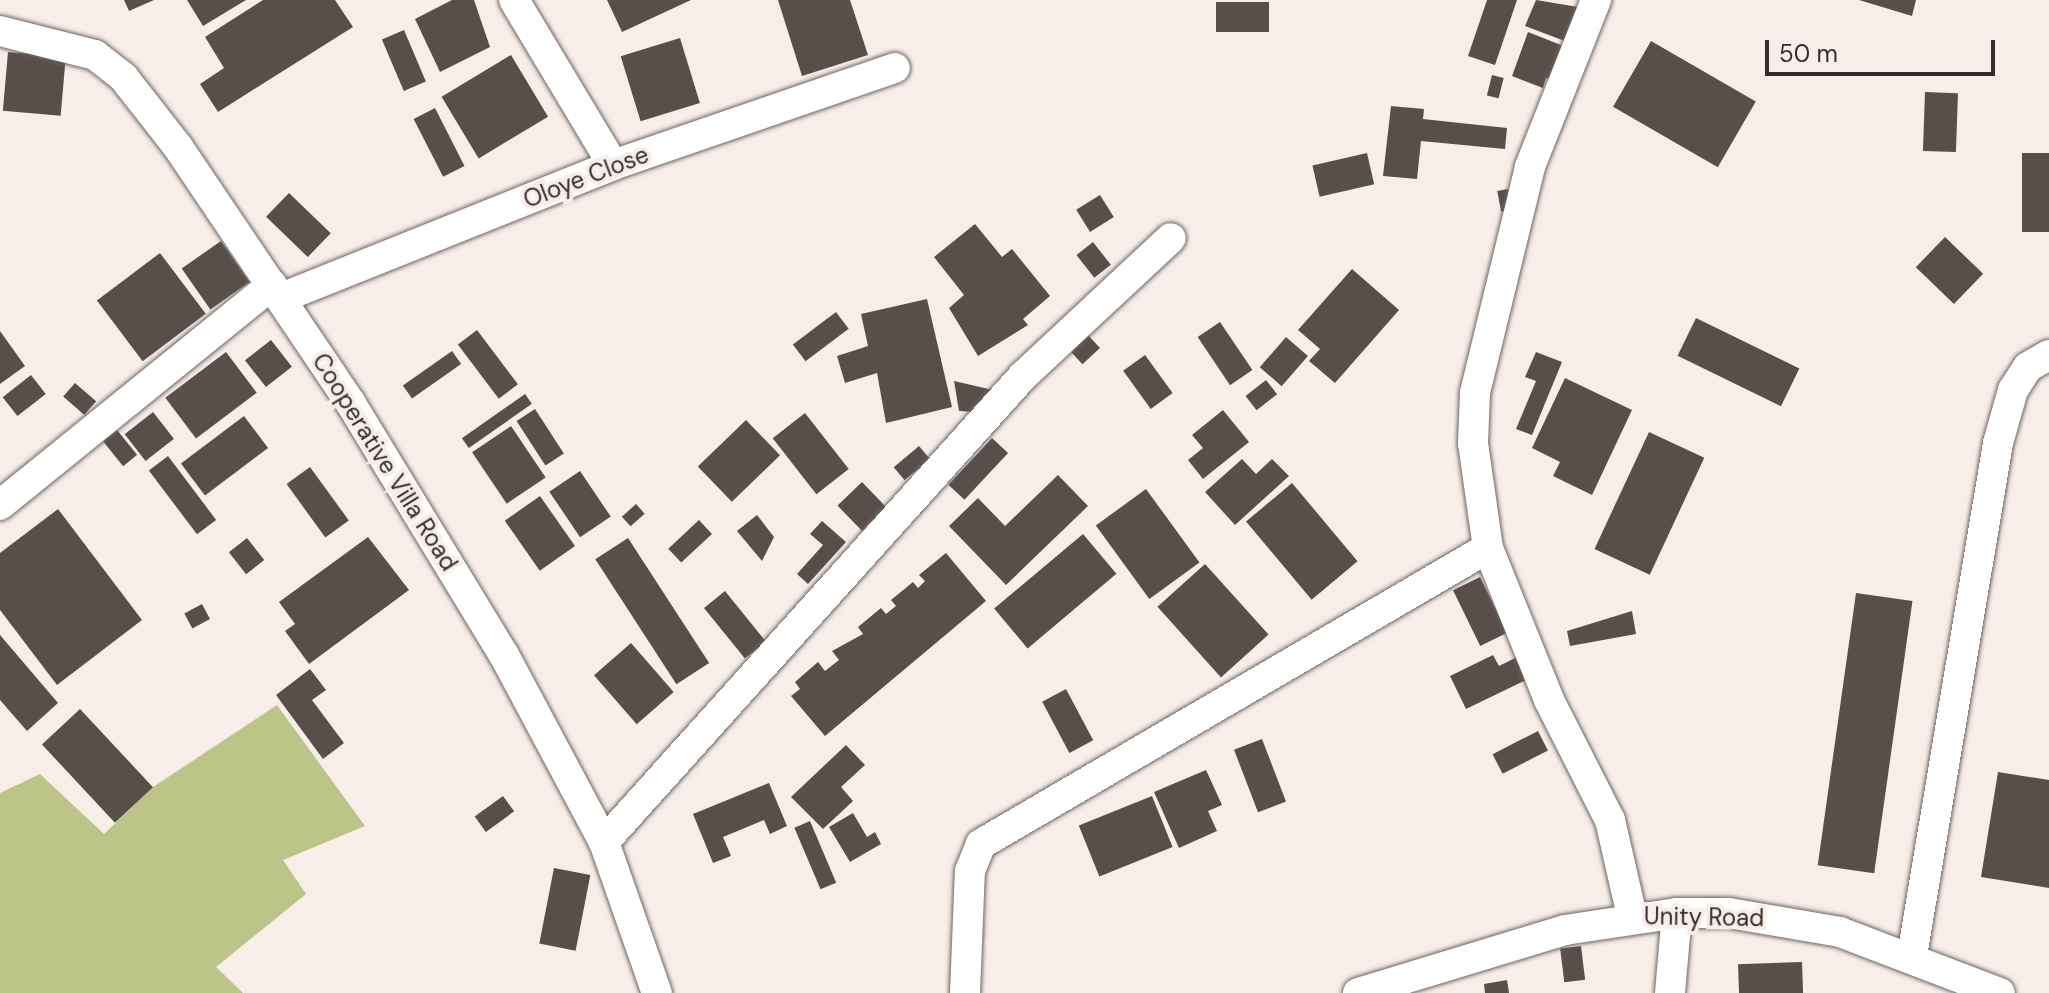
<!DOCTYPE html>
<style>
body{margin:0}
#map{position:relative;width:2049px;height:993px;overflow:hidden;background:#f8eee9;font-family:"DM Sans",sans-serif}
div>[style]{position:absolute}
.green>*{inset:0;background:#bbc587}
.building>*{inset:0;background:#584f4b;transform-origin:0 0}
.roads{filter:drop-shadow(0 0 2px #6d6560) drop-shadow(0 0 2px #6d6560)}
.minor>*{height:30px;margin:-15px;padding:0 15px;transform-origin:15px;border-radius:15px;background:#fff}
span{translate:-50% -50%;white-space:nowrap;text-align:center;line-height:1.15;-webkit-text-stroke:8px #f8eee9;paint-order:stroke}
.street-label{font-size:24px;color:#322e2c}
.scale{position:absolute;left:1765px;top:40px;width:230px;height:36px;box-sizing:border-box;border:4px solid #322e2c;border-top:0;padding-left:10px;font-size:24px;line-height:28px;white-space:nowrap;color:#322e2c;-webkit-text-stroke:6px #f8eee9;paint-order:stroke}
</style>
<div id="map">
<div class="green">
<div style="clip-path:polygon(277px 705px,365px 826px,283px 860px,306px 894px,216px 967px,243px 993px,0 993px,0 793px,40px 774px,104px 834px,153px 787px)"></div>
</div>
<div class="building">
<div style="clip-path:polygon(124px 0,154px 0,129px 11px)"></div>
<div style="clip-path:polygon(187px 0,246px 0,203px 26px)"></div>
<div style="clip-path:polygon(263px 0,335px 0,353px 27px,218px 112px,200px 84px,224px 68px,205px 37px)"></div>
<div style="clip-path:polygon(452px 0,474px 0,490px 47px,440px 72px,415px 19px)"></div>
<div style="clip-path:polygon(607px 0,691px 0,622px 32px)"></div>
<div style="clip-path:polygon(778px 0,850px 0,868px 55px,802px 76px)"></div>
<div style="clip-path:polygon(1487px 0,1517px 0,1495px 65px,1468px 56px)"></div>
<div style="clip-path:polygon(1536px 0,1584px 8px,1570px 43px,1525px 26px)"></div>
<div style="clip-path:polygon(1859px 0,1916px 0,1912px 16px)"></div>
<div style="left:1216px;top:2px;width:53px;height:30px"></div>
<div style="left:404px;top:30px;width:56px;height:24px;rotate:67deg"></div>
<div style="clip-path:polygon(1528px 32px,1566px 47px,1553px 81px,1546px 78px,1543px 88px,1512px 76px)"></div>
<div style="left:680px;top:38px;width:68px;height:62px;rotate:73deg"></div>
<div style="left:1651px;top:41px;width:121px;height:76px;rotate:30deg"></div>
<div style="left:8px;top:52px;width:58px;height:59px;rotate:5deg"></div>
<div style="left:511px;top:55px;width:72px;height:81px;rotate:59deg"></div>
<div style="left:1492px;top:75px;width:12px;height:21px;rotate:14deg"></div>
<div style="left:1925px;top:92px;width:33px;height:59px;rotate:2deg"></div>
<div style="clip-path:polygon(1391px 106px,1424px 109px,1423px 119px,1507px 128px,1505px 149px,1421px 141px,1417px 179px,1383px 176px)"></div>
<div style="left:435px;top:108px;width:65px;height:24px;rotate:63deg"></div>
<div style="left:1367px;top:153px;width:32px;height:56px;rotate:77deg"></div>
<div style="left:2022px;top:153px;width:27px;height:79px"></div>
<div style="left:1508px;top:189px;width:21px;height:11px;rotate:79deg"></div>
<div style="left:289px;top:193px;width:58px;height:33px;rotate:44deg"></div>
<div style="left:1100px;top:195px;width:26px;height:28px;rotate:58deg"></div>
<div style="clip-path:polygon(975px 224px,1002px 257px,1012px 249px,1050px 296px,1023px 319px,1028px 325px,978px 356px,949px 308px,964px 295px,934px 257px)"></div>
<div style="left:1945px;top:237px;width:53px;height:42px;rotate:44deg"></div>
<div style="left:221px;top:241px;width:50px;height:48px;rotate:55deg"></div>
<div style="left:1093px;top:242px;width:29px;height:21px;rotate:52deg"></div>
<div style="left:160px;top:253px;width:76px;height:79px;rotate:53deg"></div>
<div style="clip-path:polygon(1352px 269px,1399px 310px,1335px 383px,1309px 361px,1320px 349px,1298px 330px)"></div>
<div style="clip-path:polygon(927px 299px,952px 407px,886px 423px,877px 373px,845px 383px,837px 356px,868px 346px,861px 314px)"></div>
<div style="left:836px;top:312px;width:21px;height:54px;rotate:53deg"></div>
<div style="left:1696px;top:318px;width:115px;height:42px;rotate:26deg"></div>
<div style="left:1220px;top:322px;width:58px;height:27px;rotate:56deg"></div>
<div style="left:477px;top:330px;width:68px;height:24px;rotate:53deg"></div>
<div style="clip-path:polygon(0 331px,25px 366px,0 384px)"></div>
<div style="left:1087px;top:334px;width:19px;height:24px;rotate:47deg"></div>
<div style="left:1286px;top:337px;width:29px;height:40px;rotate:41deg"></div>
<div style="left:271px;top:340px;width:34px;height:33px;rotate:52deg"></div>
<div style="left:452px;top:351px;width:16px;height:60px;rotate:55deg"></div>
<div style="left:226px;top:352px;width:51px;height:76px;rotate:53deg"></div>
<div style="clip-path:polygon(1536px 352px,1562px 362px,1532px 435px,1516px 429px,1536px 381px,1525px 377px)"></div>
<div style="left:1145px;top:355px;width:47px;height:27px;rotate:54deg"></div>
<div style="left:31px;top:375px;width:24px;height:36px;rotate:52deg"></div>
<div style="clip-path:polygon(1565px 378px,1632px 410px,1592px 495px,1553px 476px,1560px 462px,1532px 448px)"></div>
<div style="left:1266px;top:380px;width:18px;height:26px;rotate:52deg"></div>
<div style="clip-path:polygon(954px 381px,993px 390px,975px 412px,959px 411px)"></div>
<div style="left:75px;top:383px;width:28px;height:18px;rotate:41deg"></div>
<div style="left:525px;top:394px;width:12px;height:77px;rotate:55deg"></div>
<div style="left:535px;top:409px;width:53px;height:22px;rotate:57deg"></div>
<div style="clip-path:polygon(1223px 410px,1249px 442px,1203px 479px,1188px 460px,1203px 448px,1192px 435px)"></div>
<div style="left:153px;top:412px;width:34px;height:36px;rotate:52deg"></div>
<div style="left:805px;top:413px;width:71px;height:41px;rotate:52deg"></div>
<div style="left:244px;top:416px;width:40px;height:79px;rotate:53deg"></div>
<div style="left:746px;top:420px;width:49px;height:67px;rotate:46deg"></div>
<div style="left:511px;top:426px;width:62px;height:47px;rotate:56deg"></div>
<div style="left:117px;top:430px;width:32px;height:18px;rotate:51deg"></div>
<div style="left:1649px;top:432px;width:61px;height:129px;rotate:25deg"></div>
<div style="left:992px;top:438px;width:22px;height:64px;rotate:43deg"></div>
<div style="left:919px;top:446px;width:17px;height:33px;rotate:50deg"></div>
<div style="left:168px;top:456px;width:80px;height:24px;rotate:53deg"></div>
<div style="clip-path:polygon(1242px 459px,1256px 474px,1272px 459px,1289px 476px,1235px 525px,1205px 492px)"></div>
<div style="left:310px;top:467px;width:66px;height:29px;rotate:54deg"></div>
<div style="left:580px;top:471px;width:55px;height:37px;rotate:56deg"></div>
<div style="clip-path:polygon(1058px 475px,1088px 506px,1006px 585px,949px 526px,978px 498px,1005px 526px)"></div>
<div style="left:862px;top:482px;width:35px;height:34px;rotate:46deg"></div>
<div style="left:1292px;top:483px;width:102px;height:60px;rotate:50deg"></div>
<div style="left:1146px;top:489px;width:91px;height:62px;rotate:54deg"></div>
<div style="left:540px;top:496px;width:61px;height:43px;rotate:55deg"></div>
<div style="left:636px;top:504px;width:13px;height:19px;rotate:48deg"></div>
<div style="clip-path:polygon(58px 509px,142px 620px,57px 685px,0 610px,0 553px)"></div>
<div style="clip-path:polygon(757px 515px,774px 537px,762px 561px,737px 531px)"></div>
<div style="left:699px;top:520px;width:19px;height:42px;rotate:47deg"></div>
<div style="clip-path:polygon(822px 521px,846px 542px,808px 584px,797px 574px,823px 545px,810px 534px)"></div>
<div style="left:1083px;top:534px;width:52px;height:116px;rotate:50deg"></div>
<div style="clip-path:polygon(368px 537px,409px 590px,309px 664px,285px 631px,295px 624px,279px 602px)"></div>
<div style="left:247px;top:538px;width:28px;height:23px;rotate:52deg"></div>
<div style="left:628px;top:538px;width:149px;height:39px;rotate:57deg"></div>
<div style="clip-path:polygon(946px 553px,986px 601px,825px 736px,791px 696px,800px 689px,795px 682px,818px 662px,825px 671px,839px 660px,832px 651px,863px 634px,858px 627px,881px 608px,886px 614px,896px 606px,891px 600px,913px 582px,918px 588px,925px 581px,919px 575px)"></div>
<div style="left:1205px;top:564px;width:95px;height:64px;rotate:48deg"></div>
<div style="left:1480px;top:577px;width:62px;height:30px;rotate:64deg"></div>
<div style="left:725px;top:591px;width:65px;height:27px;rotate:51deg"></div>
<div style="left:1856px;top:593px;width:57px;height:275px;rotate:8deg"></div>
<div style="left:202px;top:604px;width:17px;height:20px;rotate:62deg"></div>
<div style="clip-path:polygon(1632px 611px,1636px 634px,1570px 646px,1567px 631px)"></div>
<div style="clip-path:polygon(0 635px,58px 703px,27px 731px,0 700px)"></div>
<div style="left:631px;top:643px;width:65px;height:49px;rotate:49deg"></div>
<div style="clip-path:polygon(1493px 655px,1499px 666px,1517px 657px,1528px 679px,1466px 709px,1450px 676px)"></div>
<div style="clip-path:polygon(310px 669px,326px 690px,312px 700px,344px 743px,323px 759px,276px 695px)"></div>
<div style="left:1066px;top:689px;width:58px;height:27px;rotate:62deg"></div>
<div style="left:80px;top:709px;width:107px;height:52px;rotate:47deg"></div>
<div style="left:1538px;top:731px;width:22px;height:51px;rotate:63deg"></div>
<div style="left:1262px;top:739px;width:67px;height:30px;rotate:69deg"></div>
<div style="clip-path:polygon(846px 745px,865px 765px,841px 787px,853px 801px,823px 829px,791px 797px)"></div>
<div style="clip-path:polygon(1206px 770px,1222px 805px,1208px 811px,1217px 831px,1179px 848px,1154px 792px)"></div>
<div style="clip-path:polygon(1998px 772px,2049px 780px,2049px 888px,1981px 877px)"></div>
<div style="clip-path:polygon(769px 783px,787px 826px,770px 834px,764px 820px,723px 837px,731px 856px,713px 863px,693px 814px)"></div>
<div style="left:503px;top:796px;width:19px;height:35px;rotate:54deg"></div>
<div style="left:1152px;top:796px;width:55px;height:79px;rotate:68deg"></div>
<div style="clip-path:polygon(853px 813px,867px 837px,875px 832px,881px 844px,850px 862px,829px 827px)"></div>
<div style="left:810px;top:821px;width:67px;height:17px;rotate:67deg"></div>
<div style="left:554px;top:868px;width:37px;height:77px;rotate:11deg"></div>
<div style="left:1581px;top:946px;width:34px;height:21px;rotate:83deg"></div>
<div style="left:1802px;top:962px;width:31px;height:64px;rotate:88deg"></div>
<div style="clip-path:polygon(1507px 980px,1509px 993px,1485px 993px,1484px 984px)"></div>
</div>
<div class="roads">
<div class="minor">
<div style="left:514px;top:0;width:192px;rotate:59deg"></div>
<div style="left:1596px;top:0;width:180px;rotate:111.6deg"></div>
<div style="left:1530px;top:167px;width:233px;rotate:103.7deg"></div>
<div style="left:1475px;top:393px;width:50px;rotate:92.3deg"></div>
<div style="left:1473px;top:443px;width:106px;rotate:81.9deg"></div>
<div style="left:1488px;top:548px;width:164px;rotate:68.1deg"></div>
<div style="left:1549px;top:700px;width:135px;rotate:63.1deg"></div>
<div style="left:1610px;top:820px;width:98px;rotate:77.1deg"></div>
<div style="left:0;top:31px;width:98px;rotate:14.2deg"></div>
<div style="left:95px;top:55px;width:37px;rotate:38deg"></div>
<div style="left:124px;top:78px;width:88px;rotate:52deg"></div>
<div style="left:178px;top:147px;width:308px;rotate:56deg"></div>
<div style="left:350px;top:402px;width:296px;rotate:58.7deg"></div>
<div style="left:504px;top:655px;width:212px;rotate:61.9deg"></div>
<div style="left:604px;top:842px;width:160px;rotate:70.7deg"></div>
<div style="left:281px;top:298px;width:358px;rotate:-21.8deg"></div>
<div style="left:613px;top:165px;width:298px;rotate:-19deg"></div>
<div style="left:0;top:505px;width:350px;rotate:-39deg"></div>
<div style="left:604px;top:842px;width:627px;rotate:-48.04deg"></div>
<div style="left:1023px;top:376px;width:202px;rotate:-43deg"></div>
<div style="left:1912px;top:956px;width:520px;rotate:-80.48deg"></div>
<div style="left:1998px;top:443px;width:55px;rotate:-74.2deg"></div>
<div style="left:2013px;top:390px;width:27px;rotate:-57deg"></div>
<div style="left:2028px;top:367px;width:24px;rotate:-30deg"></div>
<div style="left:965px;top:993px;width:122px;rotate:-87.7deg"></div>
<div style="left:970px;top:871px;width:29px;rotate:-68deg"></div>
<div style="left:981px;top:844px;width:587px;rotate:-30.28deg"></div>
<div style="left:1358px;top:993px;width:216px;rotate:-16.9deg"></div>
<div style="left:1565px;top:930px;width:113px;rotate:-8.6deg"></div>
<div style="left:1677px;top:913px;width:52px"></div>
<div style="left:1729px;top:913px;width:113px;rotate:9.7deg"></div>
<div style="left:1840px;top:932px;width:171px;rotate:20.9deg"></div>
<div style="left:1670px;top:993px;width:80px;rotate:-85deg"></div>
</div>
</div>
<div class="street-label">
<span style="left:586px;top:177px;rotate:-21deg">Oloye Close</span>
<span style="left:385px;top:462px;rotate:58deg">Cooperative Villa Road</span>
<span style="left:1704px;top:917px;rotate:1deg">Unity Road</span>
</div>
<div class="scale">50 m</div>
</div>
